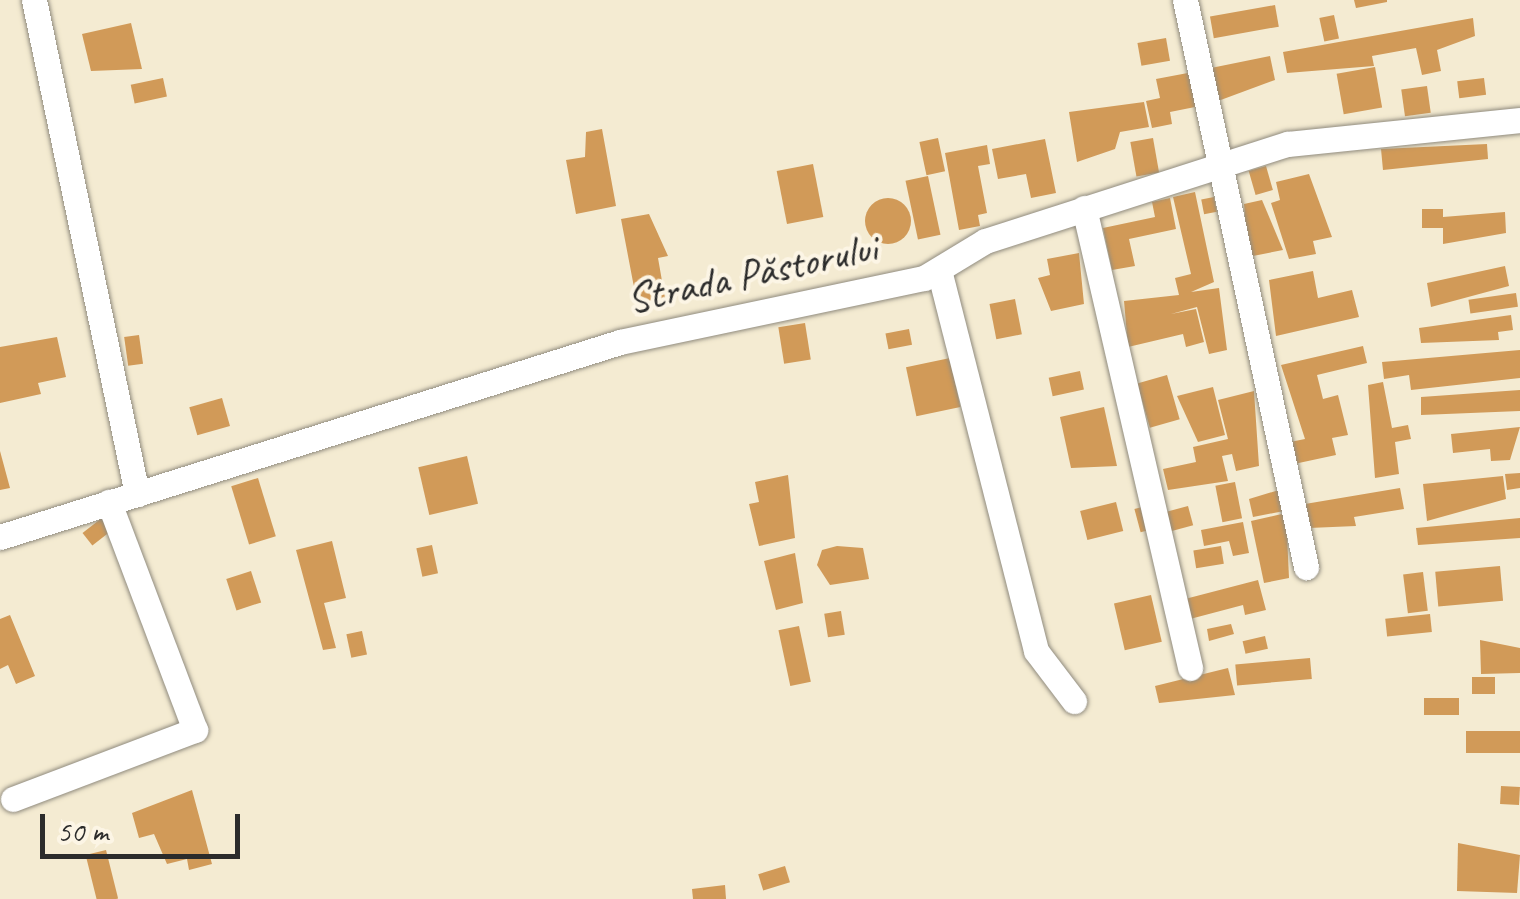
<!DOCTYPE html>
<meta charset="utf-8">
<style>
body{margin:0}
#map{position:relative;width:1520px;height:899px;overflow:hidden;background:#f4ebd2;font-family:Caveat,sans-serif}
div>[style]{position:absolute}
.building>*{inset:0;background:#d19a58;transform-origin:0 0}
.round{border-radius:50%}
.roads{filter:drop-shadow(0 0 2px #908b7e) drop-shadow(0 0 2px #908b7e)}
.minor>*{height:25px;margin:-12.5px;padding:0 12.5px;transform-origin:12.5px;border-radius:12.5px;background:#fff}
span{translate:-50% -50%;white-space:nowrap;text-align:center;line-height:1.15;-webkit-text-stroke:8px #fcf5e5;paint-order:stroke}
.street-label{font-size:42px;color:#2b2b2b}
.scale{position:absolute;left:40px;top:814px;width:200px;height:45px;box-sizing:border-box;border:5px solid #2b2b2b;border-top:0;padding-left:12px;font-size:30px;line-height:35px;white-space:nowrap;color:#2b2b2b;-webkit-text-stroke:8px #fcf5e5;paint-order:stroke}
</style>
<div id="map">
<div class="building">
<div style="clip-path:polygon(1354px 0,1387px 0,1387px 2px,1356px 8px)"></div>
<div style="left:1275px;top:5px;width:22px;height:66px;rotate:80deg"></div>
<div style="left:1334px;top:15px;width:24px;height:15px;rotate:78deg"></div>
<div style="clip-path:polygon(1473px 18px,1475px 36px,1437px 50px,1441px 71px,1422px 75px,1416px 48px,1372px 56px,1374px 66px,1287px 73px,1283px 52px)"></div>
<div style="clip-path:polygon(131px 23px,142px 69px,91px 71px,82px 34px)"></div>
<div style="left:1166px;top:38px;width:23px;height:29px;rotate:80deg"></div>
<div style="clip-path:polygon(1270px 56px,1275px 80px,1218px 101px,1211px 68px)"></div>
<div style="left:1375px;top:67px;width:41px;height:39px;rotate:80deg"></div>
<div style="clip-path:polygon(1193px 72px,1200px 106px,1170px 112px,1172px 124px,1152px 128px,1146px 101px,1160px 98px,1156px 79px)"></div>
<div style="left:163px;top:78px;width:19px;height:33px;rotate:78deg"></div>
<div style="left:1484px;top:78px;width:17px;height:27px;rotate:83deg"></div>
<div style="left:1427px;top:86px;width:27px;height:26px;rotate:82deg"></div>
<div style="clip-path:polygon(1144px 102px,1149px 127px,1120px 132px,1115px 149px,1077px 162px,1069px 112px)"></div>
<div style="clip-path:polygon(602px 129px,616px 206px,576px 214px,566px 160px,585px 157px,586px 132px)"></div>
<div style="left:938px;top:138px;width:34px;height:19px;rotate:78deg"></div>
<div style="left:1153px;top:138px;width:35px;height:23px;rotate:80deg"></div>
<div style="clip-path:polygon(1045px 139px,1056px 193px,1031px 198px,1026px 174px,998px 179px,992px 149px)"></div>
<div style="clip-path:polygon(1487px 144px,1488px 159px,1383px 170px,1381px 149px)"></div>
<div style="clip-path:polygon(987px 145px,990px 164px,978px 166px,987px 213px,978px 215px,980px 226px,959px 230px,945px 153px)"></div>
<div style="left:813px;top:164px;width:54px;height:37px;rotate:79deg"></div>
<div style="left:1266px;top:166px;width:25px;height:18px;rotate:74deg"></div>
<div style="clip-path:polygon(1309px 174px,1332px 237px,1313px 241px,1316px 254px,1289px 259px,1271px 203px,1280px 200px,1276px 182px)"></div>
<div style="left:928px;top:176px;width:60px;height:23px;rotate:78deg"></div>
<div style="clip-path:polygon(1195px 192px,1214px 282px,1191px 292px,1219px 288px,1227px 350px,1209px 354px,1197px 307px,1171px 314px,1196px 309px,1204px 342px,1186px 347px,1183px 334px,1128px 347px,1124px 301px,1179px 295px,1175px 278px,1191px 274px,1173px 197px)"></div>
<div style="left:1214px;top:197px;width:15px;height:13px;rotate:79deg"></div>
<div class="round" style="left:865px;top:198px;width:46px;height:46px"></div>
<div style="clip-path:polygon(1170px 198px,1176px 229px,1129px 239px,1135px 266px,1112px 270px,1103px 228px,1155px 217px,1152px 202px)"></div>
<div style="clip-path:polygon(1262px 200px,1283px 250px,1248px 257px,1244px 204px)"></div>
<div style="clip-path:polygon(1422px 209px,1443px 209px,1443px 217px,1505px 212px,1506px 233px,1443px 244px,1443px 228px,1422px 228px)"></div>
<div style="clip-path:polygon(649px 214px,668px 256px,658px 258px,665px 298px,637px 303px,621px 219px)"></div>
<div style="clip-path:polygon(1079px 253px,1084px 304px,1051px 311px,1038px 278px,1050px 275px,1047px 259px)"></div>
<div style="clip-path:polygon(1505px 266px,1509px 286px,1431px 307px,1427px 283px)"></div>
<div style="clip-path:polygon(1313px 271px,1318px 298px,1352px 290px,1359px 317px,1276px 336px,1269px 280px)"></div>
<div style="left:1516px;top:293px;width:14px;height:48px;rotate:82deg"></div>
<div style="left:1015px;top:299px;width:36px;height:26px;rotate:79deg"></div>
<div style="clip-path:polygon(1511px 315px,1513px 330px,1498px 332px,1499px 340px,1421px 343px,1419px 328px)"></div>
<div style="left:805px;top:323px;width:37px;height:27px;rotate:81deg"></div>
<div style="left:909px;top:329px;width:16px;height:24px;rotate:79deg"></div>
<div style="left:139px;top:335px;width:29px;height:15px;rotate:82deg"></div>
<div style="clip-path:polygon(57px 337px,66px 377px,38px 383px,41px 394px,0 403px,0 347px)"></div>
<div style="clip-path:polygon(1363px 346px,1367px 363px,1317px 375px,1323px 399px,1338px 395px,1348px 435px,1332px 438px,1336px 455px,1294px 464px,1290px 442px,1305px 439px,1281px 365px)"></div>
<div style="clip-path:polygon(1520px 350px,1520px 378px,1411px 390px,1409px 375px,1384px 379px,1382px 362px)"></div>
<div style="left:950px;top:358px;width:50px;height:45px;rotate:78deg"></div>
<div style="left:1080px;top:371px;width:19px;height:32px;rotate:78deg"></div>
<div style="left:1167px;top:375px;width:46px;height:31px;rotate:74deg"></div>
<div style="clip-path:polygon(1383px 382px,1392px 428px,1408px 425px,1411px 439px,1395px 442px,1399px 474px,1375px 478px,1368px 385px)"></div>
<div style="clip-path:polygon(1213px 387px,1225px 435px,1198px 442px,1177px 396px)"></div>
<div style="clip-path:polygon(1520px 390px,1520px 411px,1421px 415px,1421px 397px)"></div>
<div style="clip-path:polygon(1254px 391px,1259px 466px,1236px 471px,1232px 454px,1222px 456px,1228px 481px,1168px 490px,1163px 469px,1196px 462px,1193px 447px,1228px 439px,1218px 400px)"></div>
<div style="left:222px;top:398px;width:29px;height:34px;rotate:74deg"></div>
<div style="clip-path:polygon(1104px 407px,1117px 466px,1071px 468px,1060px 417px)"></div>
<div style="clip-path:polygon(1520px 427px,1510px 460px,1491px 461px,1490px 449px,1453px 453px,1451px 434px)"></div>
<div style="clip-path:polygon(0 451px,10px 488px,0 490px)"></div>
<div style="left:467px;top:456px;width:49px;height:50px;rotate:77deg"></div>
<div style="clip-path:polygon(1520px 473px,1520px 488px,1507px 490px,1505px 474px)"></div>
<div style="clip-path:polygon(788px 475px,795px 538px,759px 546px,749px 504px,759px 502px,755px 482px)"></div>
<div style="clip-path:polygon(1503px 476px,1506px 499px,1427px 521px,1423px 484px)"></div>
<div style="left:258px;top:478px;width:61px;height:28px;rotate:73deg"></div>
<div style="left:1235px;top:482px;width:37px;height:20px;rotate:79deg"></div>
<div style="clip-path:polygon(1400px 488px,1404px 509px,1354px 517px,1356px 526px,1309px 528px,1305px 504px)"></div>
<div style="clip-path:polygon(1279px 490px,1284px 511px,1253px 517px,1249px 499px)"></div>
<div style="left:1116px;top:502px;width:30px;height:37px;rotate:76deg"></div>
<div style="left:1146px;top:506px;width:24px;height:12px;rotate:75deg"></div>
<div style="left:1188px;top:506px;width:20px;height:24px;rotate:75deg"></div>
<div style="clip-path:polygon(1286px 513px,1289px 578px,1264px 583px,1251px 521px)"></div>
<div style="left:103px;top:517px;width:16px;height:26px;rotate:52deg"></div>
<div style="clip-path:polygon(1520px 518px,1520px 538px,1418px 545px,1416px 528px)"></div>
<div style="clip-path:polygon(1243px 522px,1249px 553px,1233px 556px,1229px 541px,1204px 546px,1201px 530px)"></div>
<div style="clip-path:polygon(332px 541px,346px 598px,324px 603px,336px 648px,323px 650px,296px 550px)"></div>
<div style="left:432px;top:545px;width:29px;height:16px;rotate:78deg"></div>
<div style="clip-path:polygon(837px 546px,863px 548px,869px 579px,830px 585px,817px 565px,822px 550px)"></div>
<div style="left:1221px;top:546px;width:18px;height:28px;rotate:81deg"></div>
<div style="clip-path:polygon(795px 553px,803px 603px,776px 610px,764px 561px)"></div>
<div style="left:1500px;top:566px;width:35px;height:65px;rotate:85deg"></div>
<div style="left:251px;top:571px;width:33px;height:26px;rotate:72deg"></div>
<div style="left:1423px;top:572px;width:39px;height:20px;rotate:83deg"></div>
<div style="clip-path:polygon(1258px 580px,1266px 610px,1245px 615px,1243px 605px,1190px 619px,1185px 599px)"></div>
<div style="left:1151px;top:595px;width:48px;height:38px;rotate:77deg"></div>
<div style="left:841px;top:611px;width:24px;height:17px;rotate:81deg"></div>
<div style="left:1430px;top:614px;width:18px;height:45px;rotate:84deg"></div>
<div style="clip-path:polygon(10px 615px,35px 676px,16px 684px,8px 665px,0 669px,0 619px)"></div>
<div style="clip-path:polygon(1231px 624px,1234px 634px,1209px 641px,1207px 629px)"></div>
<div style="left:799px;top:626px;width:57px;height:21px;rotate:78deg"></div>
<div style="left:362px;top:631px;width:24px;height:16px;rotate:78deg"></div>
<div style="left:1265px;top:636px;width:13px;height:23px;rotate:77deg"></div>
<div style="clip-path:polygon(1480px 640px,1520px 648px,1520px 673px,1481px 674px)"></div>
<div style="left:1310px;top:658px;width:21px;height:75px;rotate:85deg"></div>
<div style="clip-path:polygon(1228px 668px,1235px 695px,1159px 703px,1155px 686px)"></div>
<div style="left:1472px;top:677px;width:23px;height:17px"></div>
<div style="left:1424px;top:698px;width:35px;height:17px"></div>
<div style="left:1466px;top:731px;width:54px;height:22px"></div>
<div style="left:1501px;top:786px;width:19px;height:18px;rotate:3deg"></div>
<div style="clip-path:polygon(192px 790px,212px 864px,189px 870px,187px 859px,167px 864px,154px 834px,139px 838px,132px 813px)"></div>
<div style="clip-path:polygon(1458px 843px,1520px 855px,1517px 893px,1457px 891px)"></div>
<div style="left:106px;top:850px;width:50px;height:21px;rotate:76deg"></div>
<div style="left:785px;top:866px;width:17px;height:28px;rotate:73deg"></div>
<div style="clip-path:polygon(725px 885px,726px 899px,693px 899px,692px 889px)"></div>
</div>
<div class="roads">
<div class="minor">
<div style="left:34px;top:0;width:505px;rotate:78.22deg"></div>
<div style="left:1185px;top:0;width:580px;rotate:77.95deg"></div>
<div style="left:1084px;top:208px;width:472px;rotate:77deg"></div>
<div style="left:939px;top:270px;width:393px;rotate:75.7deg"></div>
<div style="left:1036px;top:651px;width:63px;rotate:52.8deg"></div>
<div style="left:0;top:537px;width:650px;rotate:-17.46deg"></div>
<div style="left:620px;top:342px;width:311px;rotate:-11.9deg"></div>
<div style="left:924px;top:278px;width:71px;rotate:-31.2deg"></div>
<div style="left:985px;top:241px;width:318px;rotate:-17.8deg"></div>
<div style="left:1288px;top:144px;width:233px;rotate:-5.9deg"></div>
<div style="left:13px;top:799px;width:195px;rotate:-20.8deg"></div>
<div style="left:195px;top:730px;width:244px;rotate:-110.7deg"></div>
</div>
</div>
<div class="street-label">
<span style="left:752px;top:274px;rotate:-12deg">Strada Păstorului</span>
</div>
<div class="scale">50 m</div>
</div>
